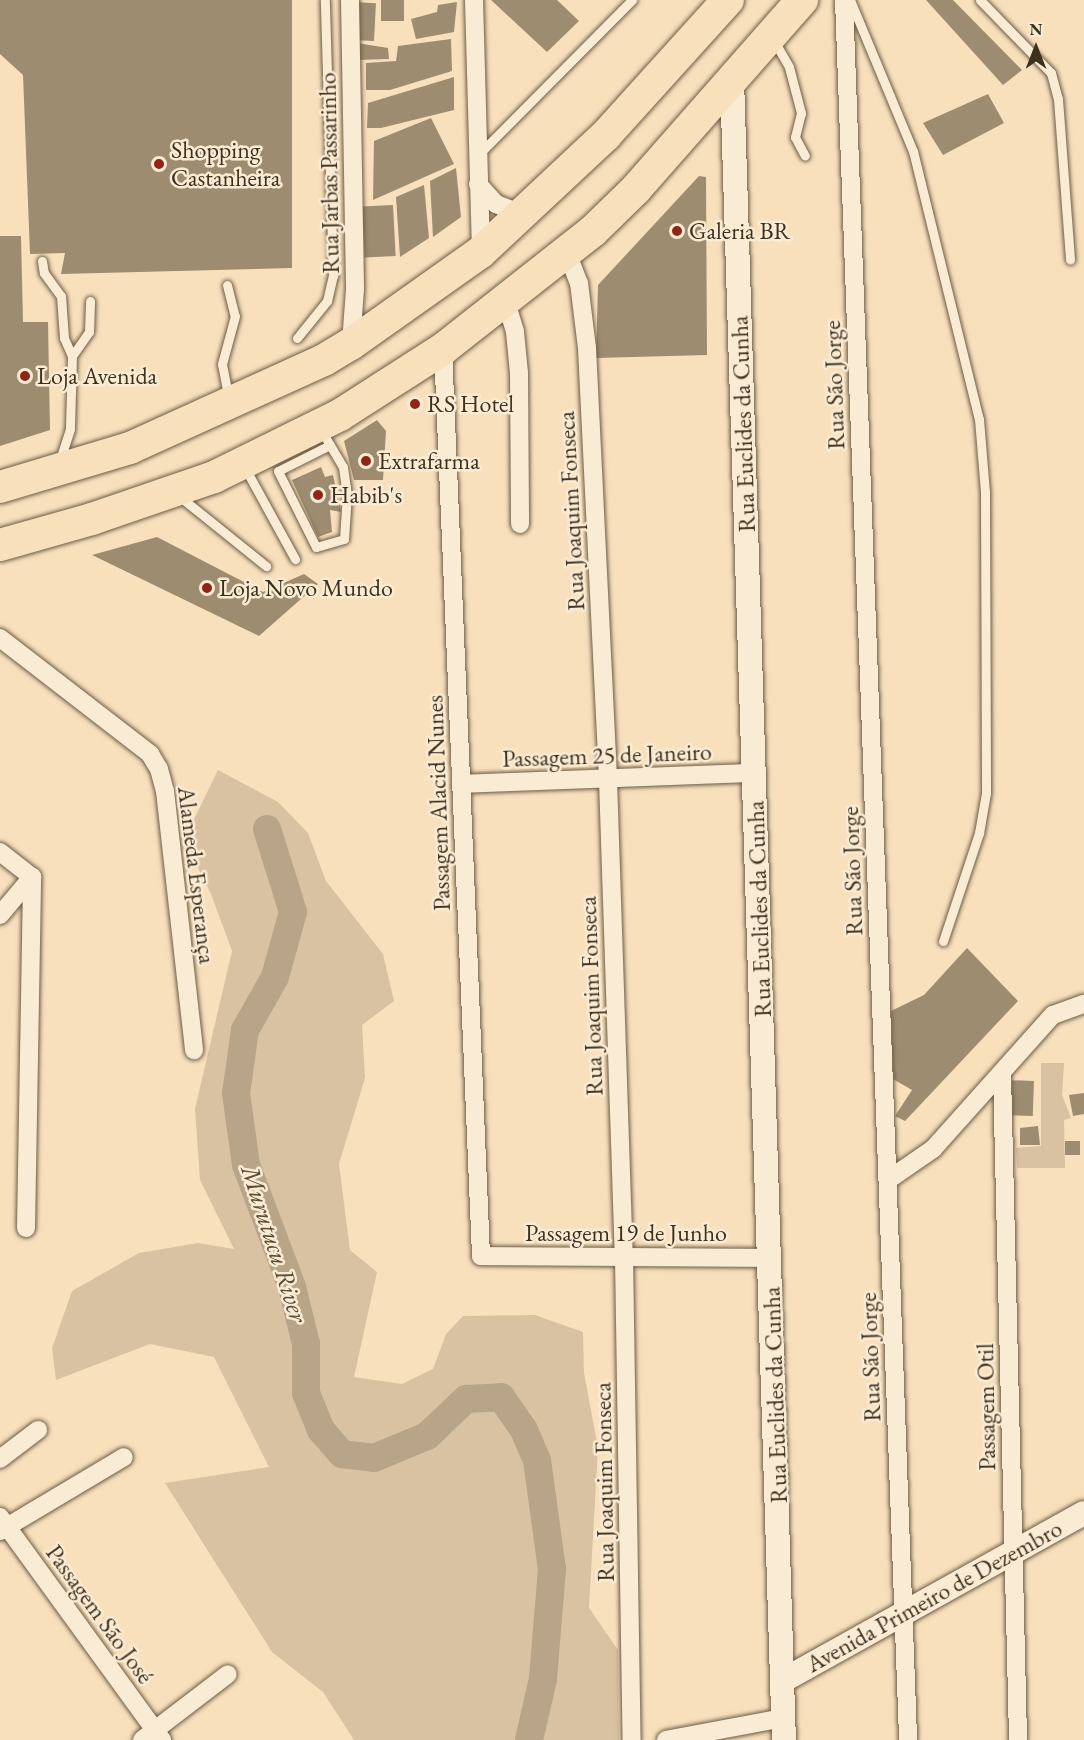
<!DOCTYPE html>
<meta charset="utf-8">
<style>
body{margin:0}
#map{position:relative;width:1084px;height:1740px;overflow:hidden;background:#f8e0bd;font-family:"EB Garamond",serif}
div>[style]{position:absolute}
.green>*{inset:0;background:#d8c2a2}
.river>*{height:28px;margin:-14px;padding:0 14px;transform-origin:14px;border-radius:14px;background:#b8a487}
.building>*{inset:0;background:#9e8c70;transform-origin:0 0}
.roads{filter:drop-shadow(0 0 2px #6c5c45) drop-shadow(0 0 2px #6c5c45)}
.lane>*{height:9px;margin:-4.5px;padding:0 4.5px;transform-origin:4.5px;border-radius:4.5px;background:#faebd4}
.street>*{height:18px;margin:-9px;padding:0 9px;transform-origin:9px;border-radius:9px;background:#faebd4}
.secondary>*{height:24px;margin:-12px;padding:0 12px;transform-origin:12px;border-radius:12px;background:#faebd4}
.highway>*{height:32px;margin:-16px;padding:0 16px;transform-origin:16px;border-radius:16px;background:#f8e0bd}
.dots>*{width:16px;height:16px;translate:-50% -50%;box-sizing:border-box;border:3px solid #faebd4;border-radius:50%}
span{translate:-50% -50%;white-space:nowrap;text-align:center;line-height:1.15;-webkit-text-stroke:5px #faebd4;paint-order:stroke}
.poi-label{font-size:24px;color:#3d301d}
.left{translate:0 -50%;text-align:left}
.street-label{font-size:24px;color:#3d301d}
.water-label{font-size:26px;color:#5c4d38;font-style:italic}
.north{position:absolute;left:1006px;top:18px;width:60px;height:60px;-webkit-text-stroke:4px #faebd4;paint-order:stroke;rotate:0deg;font-size:16px;font-weight:700;line-height:24px;text-align:center;color:#3d301d}
.north::after{content:'';display:block;margin:auto;width:21px;height:27px;background:#3d301d;clip-path:polygon(50% 0,100% 100%,50% 72%,0 100%)}
</style>
<div id="map">
<div class="green">
<div style="clip-path:polygon(218px 770px,278px 802px,308px 833px,326px 881px,383px 954px,394px 1001px,362px 1025px,365px 1078px,339px 1164px,350px 1250px,377px 1272px,354px 1377px,402px 1384px,433px 1369px,446px 1334px,463px 1316px,535px 1315px,583px 1332px,584px 1373px,598px 1448px,589px 1608px,618px 1650px,619px 1740px,354px 1740px,323px 1692px,272px 1652px,165px 1483px,269px 1467px,214px 1357px,150px 1344px,56px 1380px,52px 1348px,72px 1291px,139px 1253px,198px 1243px,234px 1249px,200px 1180px,195px 1109px,232px 951px,211px 894px,184px 840px)"></div>
<div style="clip-path:polygon(1041px 1063px,1064px 1063px,1062px 1095px,1071px 1118px,1064px 1120px,1065px 1168px,1017px 1168px,1016px 1148px,1041px 1146px)"></div>
</div>
<div class="river">
<div style="left:267px;top:829px;width:87px;rotate:72.6deg"></div>
<div style="left:293px;top:912px;width:67px;rotate:105.5deg"></div>
<div style="left:275px;top:977px;width:61px;rotate:119.5deg"></div>
<div style="left:245px;top:1030px;width:64px;rotate:98.1deg"></div>
<div style="left:236px;top:1093px;width:73px;rotate:82.1deg"></div>
<div style="left:246px;top:1165px;width:130px;rotate:69.3deg"></div>
<div style="left:292px;top:1287px;width:59px;rotate:76.2deg"></div>
<div style="left:306px;top:1344px;width:49px;rotate:90deg"></div>
<div style="left:306px;top:1393px;width:40px;rotate:68deg"></div>
<div style="left:321px;top:1430px;width:32px;rotate:49deg"></div>
<div style="left:342px;top:1454px;width:32px;rotate:7deg"></div>
<div style="left:374px;top:1458px;width:57px;rotate:-22.5deg"></div>
<div style="left:427px;top:1436px;width:54px;rotate:-43.5deg"></div>
<div style="left:466px;top:1399px;width:35px;rotate:-3deg"></div>
<div style="left:501px;top:1397px;width:40px;rotate:55.1deg"></div>
<div style="left:524px;top:1430px;width:33px;rotate:67deg"></div>
<div style="left:537px;top:1460px;width:110px;rotate:82.2deg"></div>
<div style="left:552px;top:1569px;width:110px;rotate:94.7deg"></div>
<div style="left:543px;top:1679px;width:63px;rotate:102.9deg"></div>
</div>
<div class="building">
<div style="clip-path:polygon(0 0,292px 0,292px 268px,61px 274px,65px 253px,30px 254px,23px 75px,0 54px)"></div>
<div style="left:381px;top:0;width:23px;height:21px"></div>
<div style="clip-path:polygon(491px 0,557px 0,579px 21px,547px 52px)"></div>
<div style="clip-path:polygon(926px 0,953px 0,1022px 70px,1003px 85px)"></div>
<div style="left:354px;top:2px;width:22px;height:38px;rotate:3deg"></div>
<div style="clip-path:polygon(457px 2px,454px 32px,416px 39px,411px 19px,437px 12px,438px 5px)"></div>
<div style="clip-path:polygon(451px 39px,452px 71px,390px 90px,366px 90px,366px 63px,396px 61px,398px 46px)"></div>
<div style="clip-path:polygon(357px 43px,388px 48px,389px 59px,357px 60px)"></div>
<div style="clip-path:polygon(454px 77px,454px 110px,381px 128px,367px 128px,368px 103px)"></div>
<div style="clip-path:polygon(988px 94px,1004px 123px,943px 155px,923px 123px)"></div>
<div style="clip-path:polygon(431px 118px,454px 164px,373px 200px,374px 141px)"></div>
<div style="clip-path:polygon(456px 168px,461px 217px,433px 237px,430px 181px)"></div>
<div style="clip-path:polygon(699px 176px,706px 177px,707px 355px,596px 358px,598px 285px)"></div>
<div style="clip-path:polygon(424px 185px,429px 238px,400px 257px,396px 197px)"></div>
<div style="left:393px;top:205px;width:51px;height:31px;rotate:87deg"></div>
<div style="clip-path:polygon(0 236px,21px 236px,23px 322px,48px 322px,50px 430px,0 446px)"></div>
<div style="clip-path:polygon(377px 420px,386px 431px,383px 480px,354px 480px,344px 441px)"></div>
<div style="clip-path:polygon(321px 467px,325px 477px,333px 475px,341px 512px,330px 510px,332px 532px,318px 537px,292px 480px)"></div>
<div style="clip-path:polygon(157px 537px,263px 592px,304px 574px,318px 584px,259px 636px,92px 555px)"></div>
<div style="clip-path:polygon(967px 948px,1018px 1001px,905px 1121px,895px 1116px,912px 1090px,893px 1079px,891px 1011px,924px 995px)"></div>
<div style="left:1034px;top:1081px;width:35px;height:22px;rotate:92deg"></div>
<div style="clip-path:polygon(1084px 1093px,1084px 1114px,1073px 1116px,1069px 1095px)"></div>
<div style="clip-path:polygon(1038px 1126px,1040px 1145px,1020px 1145px,1020px 1128px)"></div>
<div style="left:1065px;top:1141px;width:15px;height:14px"></div>
</div>
<div class="roads">
<div class="lane">
<div style="left:850px;top:0;width:164px;rotate:67.4deg"></div>
<div style="left:913px;top:151px;width:276px;rotate:76.2deg"></div>
<div style="left:979px;top:419px;width:73px;rotate:85.3deg"></div>
<div style="left:985px;top:492px;width:301px;rotate:89.8deg"></div>
<div style="left:986px;top:793px;width:41px;rotate:99.9deg"></div>
<div style="left:979px;top:833px;width:114px;rotate:108.4deg"></div>
<div style="left:980px;top:0;width:102px;rotate:45.8deg"></div>
<div style="left:1051px;top:73px;width:27px;rotate:75deg"></div>
<div style="left:1058px;top:99px;width:161px;rotate:85.7deg"></div>
<div style="left:773px;top:39px;width:32px;rotate:60deg"></div>
<div style="left:789px;top:67px;width:48px;rotate:75.4deg"></div>
<div style="left:801px;top:113px;width:25px;rotate:104deg"></div>
<div style="left:795px;top:137px;width:21px;rotate:62deg"></div>
<div style="left:480px;top:153px;width:216px;rotate:-45.2deg"></div>
<div style="left:42px;top:261px;width:12px;rotate:81deg"></div>
<div style="left:44px;top:273px;width:29px;rotate:54deg"></div>
<div style="left:61px;top:296px;width:42px;rotate:85.9deg"></div>
<div style="left:64px;top:338px;width:20px;rotate:66deg"></div>
<div style="left:72px;top:356px;width:73px;rotate:91.6deg"></div>
<div style="left:70px;top:429px;width:33px;rotate:108deg"></div>
<div style="left:227px;top:285px;width:32px;rotate:76deg"></div>
<div style="left:235px;top:316px;width:50px;rotate:105.2deg"></div>
<div style="left:222px;top:364px;width:36px;rotate:79deg"></div>
<div style="left:297px;top:338px;width:48px;rotate:-51deg"></div>
<div style="left:327px;top:301px;width:26px;rotate:-77deg"></div>
<div style="left:333px;top:276px;width:276px;rotate:-91.7deg"></div>
<div style="left:72px;top:356px;width:29px;rotate:-55deg"></div>
<div style="left:89px;top:332px;width:31px;rotate:-88deg"></div>
<div style="left:321px;top:430px;width:43px;rotate:59.3deg"></div>
<div style="left:343px;top:467px;width:27px;rotate:82deg"></div>
<div style="left:347px;top:494px;width:45px;rotate:93.8deg"></div>
<div style="left:344px;top:539px;width:29px;rotate:164deg"></div>
<div style="left:316px;top:547px;width:85px;rotate:-116.6deg"></div>
<div style="left:278px;top:471px;width:58px;rotate:-26.6deg"></div>
<div style="left:245px;top:468px;width:104px;rotate:61.2deg"></div>
<div style="left:179px;top:496px;width:112px;rotate:38.8deg"></div>
</div>
<div class="street">
<div style="left:350px;top:0;width:289px;rotate:89deg"></div>
<div style="left:355px;top:289px;width:55px;rotate:94.2deg"></div>
<div style="left:474px;top:0;width:252px;rotate:88.4deg"></div>
<div style="left:844px;top:0;width:1741px;rotate:87.89deg"></div>
<div style="left:478px;top:184px;width:27px;rotate:48deg"></div>
<div style="left:496px;top:204px;width:28px;rotate:21deg"></div>
<div style="left:568px;top:255px;width:30px;rotate:69deg"></div>
<div style="left:579px;top:283px;width:65px;rotate:83deg"></div>
<div style="left:587px;top:348px;width:433px;rotate:87.2deg"></div>
<div style="left:608px;top:780px;width:477px;rotate:88.1deg"></div>
<div style="left:624px;top:1257px;width:483px;rotate:89.1deg"></div>
<div style="left:506px;top:302px;width:31px;rotate:73deg"></div>
<div style="left:515px;top:332px;width:41px;rotate:84.4deg"></div>
<div style="left:519px;top:373px;width:151px;rotate:89.6deg"></div>
<div style="left:443px;top:349px;width:908px;rotate:87.6deg"></div>
<div style="left:481px;top:1256px;width:289px;rotate:0.4deg"></div>
<div style="left:0;top:638px;width:190px;rotate:37.7deg"></div>
<div style="left:150px;top:754px;width:17px;rotate:59deg"></div>
<div style="left:159px;top:769px;width:23px;rotate:75deg"></div>
<div style="left:165px;top:791px;width:261px;rotate:83.6deg"></div>
<div style="left:461px;top:784px;width:293px;rotate:-2.2deg"></div>
<div style="left:0;top:852px;width:41px;rotate:38deg"></div>
<div style="left:0;top:915px;width:50px;rotate:-49.9deg"></div>
<div style="left:1002px;top:1074px;width:666px;rotate:88.62deg"></div>
<div style="left:888px;top:1180px;width:55px;rotate:-34.6deg"></div>
<div style="left:933px;top:1149px;width:180px;rotate:-48.2deg"></div>
<div style="left:1053px;top:1015px;width:33px;rotate:-20deg"></div>
<div style="left:26px;top:1228px;width:351px;rotate:-89deg"></div>
<div style="left:0;top:1459px;width:48px;rotate:-37.3deg"></div>
<div style="left:0;top:1517px;width:276px;rotate:54deg"></div>
<div style="left:0;top:1531px;width:144px;rotate:-30.8deg"></div>
<div style="left:142px;top:1740px;width:108px;rotate:-37.5deg"></div>
<div style="left:666px;top:1740px;width:119px;rotate:-10.6deg"></div>
</div>
<div class="secondary">
<div style="left:732px;top:79px;width:1662px;rotate:88.21deg"></div>
<div style="left:784px;top:1680px;width:343px;rotate:-29.1deg"></div>
</div>
<div class="highway">
<div style="left:0;top:487px;width:136px;rotate:-16.7deg"></div>
<div style="left:130px;top:448px;width:213px;rotate:-24.4deg"></div>
<div style="left:324px;top:360px;width:31px;rotate:-31deg"></div>
<div style="left:351px;top:344px;width:159px;rotate:-35.3deg"></div>
<div style="left:481px;top:252px;width:171px;rotate:-43.1deg"></div>
<div style="left:606px;top:135px;width:182px;rotate:-47.9deg"></div>
<div style="left:0;top:545px;width:96px;rotate:-15.8deg"></div>
<div style="left:92px;top:519px;width:129px;rotate:-19deg"></div>
<div style="left:214px;top:477px;width:140px;rotate:-26.2deg"></div>
<div style="left:340px;top:415px;width:122px;rotate:-32.7deg"></div>
<div style="left:443px;top:349px;width:191px;rotate:-38.2deg"></div>
<div style="left:593px;top:231px;width:60px;rotate:-44.3deg"></div>
<div style="left:636px;top:189px;width:252px;rotate:-48.7deg"></div>
</div>
</div>
<div class="dots">
<div style="left:159px;top:164px;background:#8f2418"></div>
<div style="left:677px;top:231px;background:#8f2418"></div>
<div style="left:25px;top:376px;background:#8f2418"></div>
<div style="left:415px;top:404px;background:#8f2418"></div>
<div style="left:366px;top:461px;background:#8f2418"></div>
<div style="left:318px;top:495px;background:#8f2418"></div>
<div style="left:207px;top:588px;background:#8f2418"></div>
</div>
<div class="poi-label">
<span class="left" style="left:171px;top:164px">Shopping<br>Castanheira</span>
<span class="left" style="left:689px;top:231px">Galeria BR</span>
<span class="left" style="left:37px;top:376px">Loja Avenida</span>
<span class="left" style="left:427px;top:404px">RS Hotel</span>
<span class="left" style="left:378px;top:461px">Extrafarma</span>
<span class="left" style="left:330px;top:495px">Habib's</span>
<span class="left" style="left:219px;top:588px">Loja Novo Mundo</span>
</div>
<div class="street-label">
<span style="left:329px;top:173px;rotate:-91deg">Rua Jarbas Passarinho</span>
<span style="left:834px;top:385px;rotate:-92deg">Rua São Jorge</span>
<span style="left:743px;top:424px;rotate:-92deg">Rua Euclides da Cunha</span>
<span style="left:571px;top:511px;rotate:-93deg">Rua Joaquim Fonseca</span>
<span style="left:607px;top:755px;rotate:-2deg">Passagem 25 de Janeiro</span>
<span style="left:438px;top:803px;rotate:-92deg">Passagem Alacid Nunes</span>
<span style="left:852px;top:871px;rotate:-92deg">Rua São Jorge</span>
<span style="left:197px;top:875px;rotate:83deg">Alameda Esperança</span>
<span style="left:759px;top:909px;rotate:-92deg">Rua Euclides da Cunha</span>
<span style="left:591px;top:996px;rotate:-92deg">Rua Joaquim Fonseca</span>
<span style="left:626px;top:1233px">Passagem 19 de Junho</span>
<span style="left:870px;top:1357px;rotate:-92deg">Rua São Jorge</span>
<span style="left:775px;top:1395px;rotate:-92deg">Rua Euclides da Cunha</span>
<span style="left:986px;top:1407px;rotate:-91deg">Passagem Otil</span>
<span style="left:604px;top:1482px;rotate:-91deg">Rua Joaquim Fonseca</span>
<span style="left:934px;top:1596px;rotate:-29deg">Avenida Primeiro de Dezembro</span>
<span style="left:100px;top:1614px;rotate:54deg">Passagem São José</span>
</div>
<div class="water-label">
<span style="left:274px;top:1244px;rotate:72deg">Murutucu River</span>
</div>
<div class="north">N</div>
</div>
